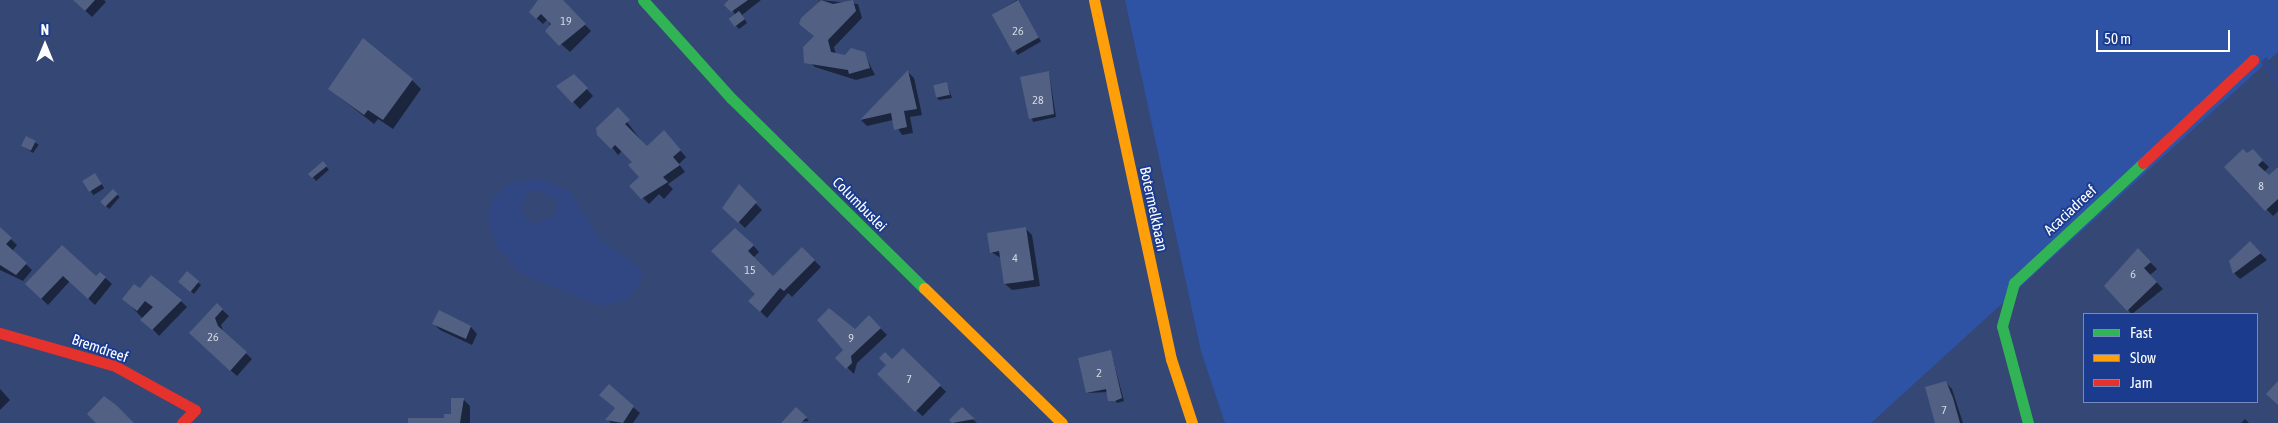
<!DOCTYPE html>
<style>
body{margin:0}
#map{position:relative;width:2278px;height:423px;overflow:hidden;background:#354774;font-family:"Asap Condensed",sans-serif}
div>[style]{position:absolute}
.green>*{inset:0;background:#2f53a4}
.water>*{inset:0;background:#304783}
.shadow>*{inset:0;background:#0007;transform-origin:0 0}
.building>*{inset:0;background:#526084;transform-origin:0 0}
.fast>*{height:11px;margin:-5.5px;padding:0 5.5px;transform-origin:5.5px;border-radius:5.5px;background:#30b455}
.slow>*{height:11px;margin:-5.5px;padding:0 5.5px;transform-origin:5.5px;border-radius:5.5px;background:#ff9f0a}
.jam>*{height:11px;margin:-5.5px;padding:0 5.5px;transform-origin:5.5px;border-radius:5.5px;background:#e5322d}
span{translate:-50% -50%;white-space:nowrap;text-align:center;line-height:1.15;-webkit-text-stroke:4px #1b3c8e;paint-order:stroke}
.number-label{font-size:12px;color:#d4d7e0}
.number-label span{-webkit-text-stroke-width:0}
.street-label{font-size:15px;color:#fff}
.legend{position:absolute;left:2083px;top:313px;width:175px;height:90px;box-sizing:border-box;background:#1b3c8e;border:1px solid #768abb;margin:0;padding:6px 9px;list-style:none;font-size:15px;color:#fff}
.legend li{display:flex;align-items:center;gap:10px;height:25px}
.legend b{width:25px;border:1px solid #768abb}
.north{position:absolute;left:20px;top:20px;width:50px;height:50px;-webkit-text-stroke:4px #1b3c8e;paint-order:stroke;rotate:0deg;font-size:14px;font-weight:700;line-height:20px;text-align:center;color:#fff}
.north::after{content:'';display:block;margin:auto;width:18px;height:22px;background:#fff;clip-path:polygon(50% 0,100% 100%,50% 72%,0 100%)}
.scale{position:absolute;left:2096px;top:30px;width:134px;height:22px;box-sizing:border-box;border:2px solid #fff;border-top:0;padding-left:6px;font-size:15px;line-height:18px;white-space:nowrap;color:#fff;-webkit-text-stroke:4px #1b3c8e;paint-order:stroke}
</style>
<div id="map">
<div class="green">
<div style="clip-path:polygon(1125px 0,2278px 0,2278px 52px,1871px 423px,1225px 423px,1201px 351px)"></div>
</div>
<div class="water">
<div style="clip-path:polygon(2266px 57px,2278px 71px,2278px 91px,2261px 62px)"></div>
<div style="clip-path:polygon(evenodd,540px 178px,571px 193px,600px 240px,640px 267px,642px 277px,630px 299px,603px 306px,584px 300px,521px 273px,496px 247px,489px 223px,491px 200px,509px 183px,540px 178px,541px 191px,556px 199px,558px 205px,553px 217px,535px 224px,523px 216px,521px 203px,529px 193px,541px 191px)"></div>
</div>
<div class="shadow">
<div style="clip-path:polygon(74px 0,104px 0,106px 2px,92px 17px)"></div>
<div style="clip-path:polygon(542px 0,561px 0,591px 31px,570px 52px,553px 37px,548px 19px,543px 24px,530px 12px)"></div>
<div style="clip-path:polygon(727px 0,761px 0,742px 15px,747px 23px,739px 29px,730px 19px,735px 15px)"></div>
<div style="clip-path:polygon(820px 0,858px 4px,862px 18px,834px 47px,836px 55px,845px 57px,864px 53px,875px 75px,856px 80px,815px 67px,808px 60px,815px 36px,801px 24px)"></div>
<div style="left:1017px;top:0;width:48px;height:27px;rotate:60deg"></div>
<div style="clip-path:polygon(908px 72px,914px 78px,922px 115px,910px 117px,913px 133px,902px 135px,893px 120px,867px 126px,861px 120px)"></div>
<div style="clip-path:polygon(1049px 72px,1056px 117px,1033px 122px,1021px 78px)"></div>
<div style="clip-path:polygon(574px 75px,593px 96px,580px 109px,558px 86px)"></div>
<div style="clip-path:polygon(412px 80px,421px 89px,393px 129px,378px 119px,374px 124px,329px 89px)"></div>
<div style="clip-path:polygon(947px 84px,952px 98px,939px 100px,936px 97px)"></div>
<div style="clip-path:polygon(617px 109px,647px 148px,670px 139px,686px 157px,679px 164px,685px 172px,668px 184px,673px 189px,664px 199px,659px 194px,649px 204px,631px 186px,640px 177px,634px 162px,623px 150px,618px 155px,597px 128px)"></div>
<div style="left:27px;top:137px;width:14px;height:10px;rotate:34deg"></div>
<div style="clip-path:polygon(2252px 151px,2269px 167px,2264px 172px,2269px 177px,2278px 168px,2278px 211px,2273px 216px,2226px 167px)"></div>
<div style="left:323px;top:163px;width:9px;height:17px;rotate:49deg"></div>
<div style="left:95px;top:174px;width:17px;height:13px;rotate:57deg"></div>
<div style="clip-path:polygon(739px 186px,762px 210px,745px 228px,724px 208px)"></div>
<div style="left:113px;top:191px;width:9px;height:16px;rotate:41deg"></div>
<div style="clip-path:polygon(1025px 228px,1032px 235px,1040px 286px,1012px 290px,1005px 284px,1001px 258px,991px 252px)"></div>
<div style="clip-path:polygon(0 229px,17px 245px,12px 251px,32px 270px,23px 281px,0 270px)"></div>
<div style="clip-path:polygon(2250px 243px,2267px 260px,2240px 279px,2234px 273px)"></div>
<div style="clip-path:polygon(753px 245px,759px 252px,753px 258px,773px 277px,802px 248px,821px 267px,792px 297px,788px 293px,767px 318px,750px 301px,757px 294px,713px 251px)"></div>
<div style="clip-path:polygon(62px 246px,96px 278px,100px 273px,112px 284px,95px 305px,70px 281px,48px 305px,26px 284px)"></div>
<div style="clip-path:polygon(2138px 250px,2157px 269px,2150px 275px,2163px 289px,2132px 314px,2105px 286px)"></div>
<div style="clip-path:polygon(188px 273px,201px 285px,194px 294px,183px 284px)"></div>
<div style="clip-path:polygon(140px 290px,181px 301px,187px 307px,159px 336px,130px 305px)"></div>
<div style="clip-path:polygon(217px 305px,229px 316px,221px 325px,224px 333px,252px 359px,237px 376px,197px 340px)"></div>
<div style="clip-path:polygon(439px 315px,471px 327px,477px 334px,472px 345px,440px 330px,434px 324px)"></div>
<div style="clip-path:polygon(869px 317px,887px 335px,857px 363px,854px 374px,837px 358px)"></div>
<div style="left:903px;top:350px;width:60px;height:34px;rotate:44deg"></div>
<div style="clip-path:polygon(1111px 352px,1124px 401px,1117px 403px,1109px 392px,1087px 393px)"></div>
<div style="clip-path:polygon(1945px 382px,1952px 389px,1963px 423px,1937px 423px)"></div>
<div style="clip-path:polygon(0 389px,10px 400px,0 410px)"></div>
<div style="clip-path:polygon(601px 395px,633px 407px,640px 413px,633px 423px,611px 423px,607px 419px,616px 408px)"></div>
<div style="clip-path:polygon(452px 400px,464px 400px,470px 406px,470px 423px,407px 423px,446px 419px,452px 415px)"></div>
<div style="clip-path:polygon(796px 409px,809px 421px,783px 423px)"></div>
<div style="clip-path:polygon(962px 409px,977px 423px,954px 423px,951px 420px)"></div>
<div style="clip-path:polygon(2245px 419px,2249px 423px,2241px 423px)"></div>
</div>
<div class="building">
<div style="clip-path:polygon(73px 0,95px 0,85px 11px)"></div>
<div style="clip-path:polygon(538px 0,563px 0,586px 24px,559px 46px,545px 31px,551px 24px,541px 14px,536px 19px,529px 12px)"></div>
<div style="clip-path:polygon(728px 0,748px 0,731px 12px,724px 5px)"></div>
<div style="clip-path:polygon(821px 0,833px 4px,853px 0,856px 11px,828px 40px,831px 52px,845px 55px,851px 48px,865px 52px,870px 68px,849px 74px,848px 70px,804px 63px,803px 47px,814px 36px,799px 24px,801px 18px)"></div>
<div style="left:1018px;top:0;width:43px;height:30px;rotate:61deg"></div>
<div style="left:739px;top:11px;width:10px;height:13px;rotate:53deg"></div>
<div style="clip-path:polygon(363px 38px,413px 79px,383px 120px,368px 110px,364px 115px,328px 89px)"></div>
<div style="clip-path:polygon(908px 70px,917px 109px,904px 111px,907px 127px,894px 130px,891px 113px,860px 120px)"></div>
<div style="clip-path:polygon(1049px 71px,1054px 114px,1029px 119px,1020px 77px)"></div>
<div style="clip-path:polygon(574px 74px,588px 88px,572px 103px,556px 86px)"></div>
<div style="left:947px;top:82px;width:13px;height:14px;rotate:77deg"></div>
<div style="clip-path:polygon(618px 107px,630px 120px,625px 124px,647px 146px,664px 130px,681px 150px,673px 157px,680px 165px,663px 177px,668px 182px,641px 199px,629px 186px,639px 177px,628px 165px,632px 162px,615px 145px,611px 149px,597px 135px,596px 128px)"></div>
<div style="left:26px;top:136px;width:11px;height:11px;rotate:27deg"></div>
<div style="clip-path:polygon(2243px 149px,2247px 153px,2253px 149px,2263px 160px,2258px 165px,2269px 175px,2278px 167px,2278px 199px,2265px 211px,2224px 167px)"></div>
<div style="clip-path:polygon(323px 161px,327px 166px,312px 178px,308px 174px)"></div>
<div style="left:95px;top:173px;width:13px;height:15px;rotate:58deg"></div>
<div style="clip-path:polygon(739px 184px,757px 202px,738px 223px,722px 208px)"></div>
<div style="left:113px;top:189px;width:7px;height:18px;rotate:45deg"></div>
<div style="clip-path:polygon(0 227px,12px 238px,6px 244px,27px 263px,16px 275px,0 265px)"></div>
<div style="clip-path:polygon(1026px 227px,1034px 280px,1004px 284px,999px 251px,990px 253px,987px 233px)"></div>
<div style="clip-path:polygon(735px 228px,754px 245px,748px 251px,773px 276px,802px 247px,815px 260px,784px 291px,780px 288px,760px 312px,748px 301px,755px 294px,711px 251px)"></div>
<div style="clip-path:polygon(2250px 241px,2261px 253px,2233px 274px,2229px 261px)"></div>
<div style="clip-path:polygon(62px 245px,96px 276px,100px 272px,106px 277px,88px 299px,63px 276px,41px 299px,25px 284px)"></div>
<div style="clip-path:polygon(2138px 248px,2151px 262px,2144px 268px,2157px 282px,2127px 311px,2104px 286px)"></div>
<div style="left:187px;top:271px;width:16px;height:14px;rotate:40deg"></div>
<div style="clip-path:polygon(151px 275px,182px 300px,152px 330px,140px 320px,153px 307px,145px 301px,137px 311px,122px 299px,134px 284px,140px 288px)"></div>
<div style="clip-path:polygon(217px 303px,223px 309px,215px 318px,218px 326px,247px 352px,230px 371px,189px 333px)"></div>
<div style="clip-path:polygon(829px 308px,855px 329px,869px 315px,881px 328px,851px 356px,852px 363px,846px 369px,835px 358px,843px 350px,817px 320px)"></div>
<div style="clip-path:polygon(439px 310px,471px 326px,466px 339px,432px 324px)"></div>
<div style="clip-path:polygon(903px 348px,941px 385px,915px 412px,877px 374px,886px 365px,879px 358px,885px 352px,892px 359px)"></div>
<div style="clip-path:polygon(1111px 350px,1122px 398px,1115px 401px,1108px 401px,1106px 389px,1086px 393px,1078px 358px)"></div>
<div style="clip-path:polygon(1946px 381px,1953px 398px,1960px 423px,1935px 423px,1925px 387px)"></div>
<div style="clip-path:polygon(2278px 381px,2278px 405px,2266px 394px)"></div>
<div style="clip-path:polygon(609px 384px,634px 406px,623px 423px,605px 420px,615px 408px,599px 395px)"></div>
<div style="clip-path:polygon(104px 396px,116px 405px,134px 423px,96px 423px,87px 414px)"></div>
<div style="clip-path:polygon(451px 398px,464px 398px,460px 423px,408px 423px,408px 418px,444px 418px,444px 414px,451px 414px)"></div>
<div style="clip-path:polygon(796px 407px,807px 417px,801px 423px,781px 423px)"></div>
<div style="clip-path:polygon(962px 407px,975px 419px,952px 423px,949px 420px)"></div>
</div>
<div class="fast">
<div style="left:643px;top:0;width:132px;rotate:48.1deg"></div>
<div style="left:731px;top:98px;width:271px;rotate:44.6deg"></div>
<div style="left:2028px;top:423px;width:100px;rotate:-105deg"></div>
<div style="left:2002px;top:326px;width:45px;rotate:-74.4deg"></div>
<div style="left:2014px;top:283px;width:176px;rotate:-42.9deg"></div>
</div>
<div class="slow">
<div style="left:1094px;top:0;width:367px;rotate:77.9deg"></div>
<div style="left:1171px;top:359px;width:67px;rotate:71.8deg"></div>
<div style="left:924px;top:288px;width:193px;rotate:44.4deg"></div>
</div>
<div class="jam">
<div style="left:2143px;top:163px;width:151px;rotate:-43.1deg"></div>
<div style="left:0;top:333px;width:120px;rotate:16deg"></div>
<div style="left:115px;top:366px;width:91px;rotate:28.8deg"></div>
<div style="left:195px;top:410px;width:18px;rotate:135deg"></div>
</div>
<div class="number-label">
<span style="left:566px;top:22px">19</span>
<span style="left:1018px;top:32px">26</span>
<span style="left:1038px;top:101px">28</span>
<span style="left:2261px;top:187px">8</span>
<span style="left:1015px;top:259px">4</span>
<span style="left:750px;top:271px">15</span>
<span style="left:2133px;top:275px">6</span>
<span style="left:213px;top:338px">26</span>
<span style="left:851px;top:339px">9</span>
<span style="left:1099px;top:374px">2</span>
<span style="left:909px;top:380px">7</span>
<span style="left:1944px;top:411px">7</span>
</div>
<div class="street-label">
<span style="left:860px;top:204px;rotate:45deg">Columbuslei</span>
<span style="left:1154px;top:209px;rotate:78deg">Botermelkbaan</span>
<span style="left:2070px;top:210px;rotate:-43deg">Acaciadreef</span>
<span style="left:100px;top:348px;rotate:19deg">Bremdreef</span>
</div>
<ul class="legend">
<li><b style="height:6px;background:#30b455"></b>Fast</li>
<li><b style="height:6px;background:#ff9f0a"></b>Slow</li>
<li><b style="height:6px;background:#e5322d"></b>Jam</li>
</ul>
<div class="north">N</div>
<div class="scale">50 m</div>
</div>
